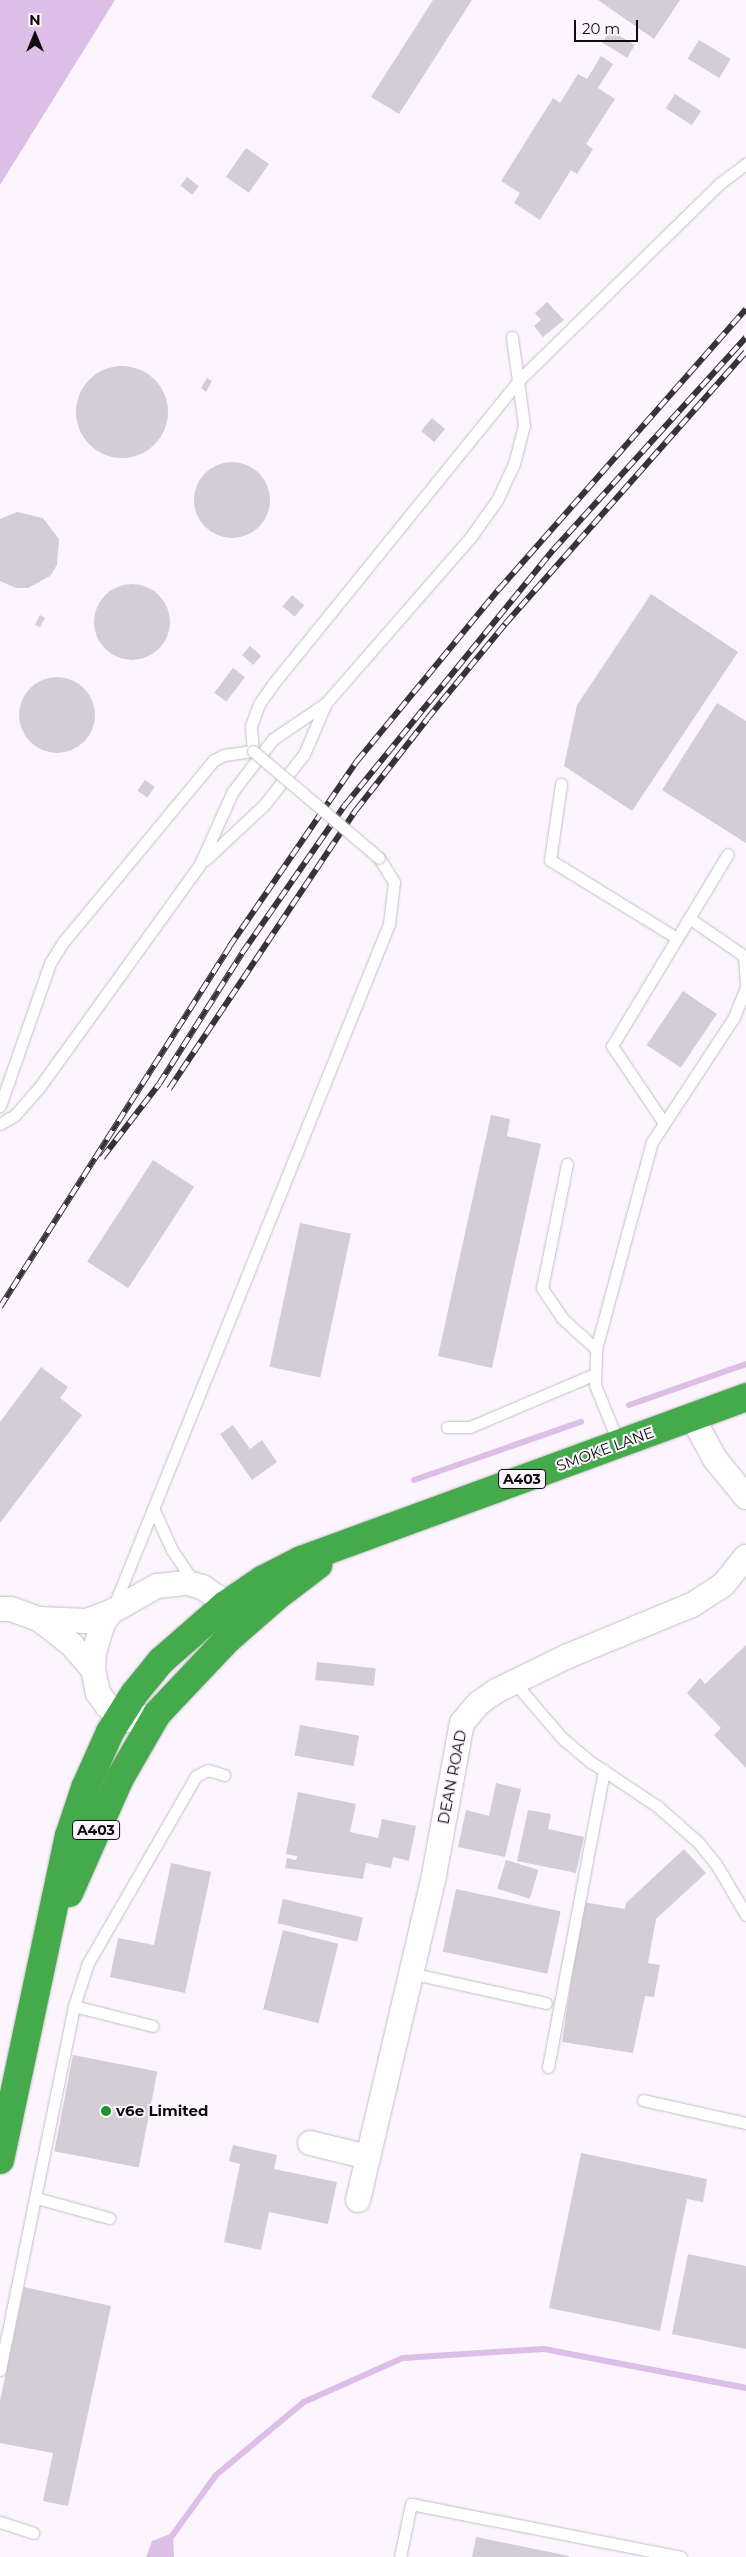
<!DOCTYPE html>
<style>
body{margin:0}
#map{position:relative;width:746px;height:2557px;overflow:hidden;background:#fcf5fe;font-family:Montserrat,sans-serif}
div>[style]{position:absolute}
.water>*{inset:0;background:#ddbee6}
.stream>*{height:6px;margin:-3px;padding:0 3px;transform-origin:3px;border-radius:3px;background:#ddbee6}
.building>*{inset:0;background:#d3cdd5;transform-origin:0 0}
.round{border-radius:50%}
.roads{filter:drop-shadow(0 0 1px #c3bdc5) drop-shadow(0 0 1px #c3bdc5)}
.lane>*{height:11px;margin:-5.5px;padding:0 5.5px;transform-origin:5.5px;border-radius:5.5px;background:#fff}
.street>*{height:24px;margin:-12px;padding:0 12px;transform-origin:12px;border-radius:12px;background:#fff}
.highway>*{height:28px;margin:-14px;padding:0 14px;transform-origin:14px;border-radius:14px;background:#45aa4c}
.rail>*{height:5.5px;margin-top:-2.75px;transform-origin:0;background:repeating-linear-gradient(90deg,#fcf5fe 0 11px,#363337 0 22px);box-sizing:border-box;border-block:1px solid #363337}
.bridges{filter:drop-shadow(0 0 1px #c3bdc5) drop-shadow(0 0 1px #c3bdc5)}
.lane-bridge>*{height:11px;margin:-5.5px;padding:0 5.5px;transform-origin:5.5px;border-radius:5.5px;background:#fff}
.dots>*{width:14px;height:14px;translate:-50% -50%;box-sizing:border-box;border:2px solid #fcf5fe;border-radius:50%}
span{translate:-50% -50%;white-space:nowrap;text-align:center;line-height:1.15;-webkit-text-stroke:4px #fcf5fe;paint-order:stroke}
.shield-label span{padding:1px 4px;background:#fcf5fe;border:1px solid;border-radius:4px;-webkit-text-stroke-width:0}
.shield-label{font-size:14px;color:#0e0c0f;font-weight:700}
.street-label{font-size:15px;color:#0e0c0f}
.poi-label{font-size:15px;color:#0e0c0f;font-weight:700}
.left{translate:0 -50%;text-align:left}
.north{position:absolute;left:10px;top:10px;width:50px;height:50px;-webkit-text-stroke:4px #fcf5fe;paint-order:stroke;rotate:0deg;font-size:14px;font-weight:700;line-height:20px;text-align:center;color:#0e0c0f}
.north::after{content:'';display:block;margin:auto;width:18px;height:22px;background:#0e0c0f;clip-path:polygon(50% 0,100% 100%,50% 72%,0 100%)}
.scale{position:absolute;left:574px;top:20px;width:64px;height:22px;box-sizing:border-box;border:2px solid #0e0c0f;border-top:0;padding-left:6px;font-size:15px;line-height:18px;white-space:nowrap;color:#0e0c0f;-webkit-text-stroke:4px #fcf5fe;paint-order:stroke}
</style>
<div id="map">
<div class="water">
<div style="clip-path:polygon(0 0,115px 0,0 185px)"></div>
<div style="clip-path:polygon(173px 2533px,174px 2557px,146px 2557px,152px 2541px)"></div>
</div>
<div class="stream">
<div style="left:629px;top:1405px;width:124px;rotate:-19.3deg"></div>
<div style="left:414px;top:1480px;width:177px;rotate:-19.2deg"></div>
<div style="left:169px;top:2540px;width:80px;rotate:-54.1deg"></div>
<div style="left:216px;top:2475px;width:114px;rotate:-39.7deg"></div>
<div style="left:304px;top:2402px;width:108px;rotate:-24deg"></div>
<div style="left:403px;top:2358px;width:141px;rotate:-3.7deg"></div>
<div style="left:544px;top:2349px;width:206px;rotate:10.9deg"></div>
</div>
<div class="building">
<div style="clip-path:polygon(433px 0,472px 0,399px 114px,371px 97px)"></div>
<div style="clip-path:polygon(598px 0,680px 0,654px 39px)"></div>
<div style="left:610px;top:30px;width:29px;height:15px;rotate:31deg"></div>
<div style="left:699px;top:40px;width:37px;height:22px;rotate:31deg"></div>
<div style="clip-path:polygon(601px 56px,613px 64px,598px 88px,615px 99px,586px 144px,593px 149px,577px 174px,571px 170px,540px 220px,514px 203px,520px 193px,501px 181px,553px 98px,560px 103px,578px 74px,587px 79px)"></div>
<div style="left:675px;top:94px;width:31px;height:17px;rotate:33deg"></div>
<div style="left:246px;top:148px;width:28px;height:35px;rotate:35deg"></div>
<div style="left:187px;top:177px;width:15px;height:11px;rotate:37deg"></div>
<div style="clip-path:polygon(547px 302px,564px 320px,543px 337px,534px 326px,541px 320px,535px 313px)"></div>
<div class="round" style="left:76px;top:366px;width:92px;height:92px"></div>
<div style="clip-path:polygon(207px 378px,212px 381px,206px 392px,201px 388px)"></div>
<div style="left:432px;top:418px;width:17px;height:17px;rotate:40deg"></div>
<div class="round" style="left:194px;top:462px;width:76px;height:76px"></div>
<div style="clip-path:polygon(17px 512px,43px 518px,59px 539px,57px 565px,50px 576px,28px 588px,16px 588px,0 581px,0 519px)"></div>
<div class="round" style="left:94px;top:584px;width:76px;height:76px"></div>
<div style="clip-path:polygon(651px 594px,738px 652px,632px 811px,564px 766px,577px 705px)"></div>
<div style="left:292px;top:595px;width:16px;height:15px;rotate:40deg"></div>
<div style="clip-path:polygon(40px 615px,45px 618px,40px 627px,35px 625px)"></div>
<div style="left:250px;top:646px;width:15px;height:12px;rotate:42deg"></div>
<div style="left:233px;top:668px;width:15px;height:31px;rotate:37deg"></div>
<div class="round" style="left:19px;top:677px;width:76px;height:76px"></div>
<div style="clip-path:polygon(717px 703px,746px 721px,746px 843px,662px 790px)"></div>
<div style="left:145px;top:780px;width:12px;height:13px;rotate:35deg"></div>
<div style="left:683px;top:991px;width:41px;height:65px;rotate:34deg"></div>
<div style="clip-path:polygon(491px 1115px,510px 1119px,507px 1136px,541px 1144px,492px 1368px,438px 1356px)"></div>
<div style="left:153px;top:1160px;width:49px;height:121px;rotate:33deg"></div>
<div style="left:300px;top:1223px;width:52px;height:147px;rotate:12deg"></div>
<div style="clip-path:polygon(41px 1367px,68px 1387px,60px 1398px,82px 1415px,0 1523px,0 1422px)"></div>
<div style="clip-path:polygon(233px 1425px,250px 1449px,262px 1440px,277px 1462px,252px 1480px,220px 1434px)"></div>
<div style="clip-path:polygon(746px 1645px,746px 1768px,714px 1735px,721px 1728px,687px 1693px,700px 1678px,705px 1684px)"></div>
<div style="left:317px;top:1662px;width:59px;height:18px;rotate:6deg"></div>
<div style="left:300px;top:1725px;width:60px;height:31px;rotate:10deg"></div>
<div style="clip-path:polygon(496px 1783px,521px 1789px,505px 1857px,458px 1847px,466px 1810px,489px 1816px)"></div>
<div style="clip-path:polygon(298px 1792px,356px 1804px,350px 1832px,378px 1838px,382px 1819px,416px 1826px,409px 1861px,393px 1857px,391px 1868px,366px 1863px,363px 1879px,285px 1868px,287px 1858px,296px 1860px,297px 1856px,286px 1854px)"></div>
<div style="clip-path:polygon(528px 1810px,551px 1814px,548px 1829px,584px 1837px,576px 1873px,517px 1861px)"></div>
<div style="clip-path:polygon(684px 1849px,706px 1873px,656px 1919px,648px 1963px,660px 1965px,654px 1997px,645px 1996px,633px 2053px,562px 2042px,583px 1902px,625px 1909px,626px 1903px)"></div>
<div style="left:506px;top:1860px;width:34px;height:30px;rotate:17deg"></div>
<div style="clip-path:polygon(171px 1863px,211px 1872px,185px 1993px,110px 1977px,118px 1938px,154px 1945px)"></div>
<div style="left:456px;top:1889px;width:107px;height:64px;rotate:12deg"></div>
<div style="left:283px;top:1899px;width:82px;height:25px;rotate:13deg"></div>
<div style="left:283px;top:1930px;width:57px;height:82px;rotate:14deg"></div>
<div style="left:73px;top:2055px;width:86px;height:98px;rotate:11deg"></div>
<div style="clip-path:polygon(233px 2145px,277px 2155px,274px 2169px,337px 2182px,328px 2224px,269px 2212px,261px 2250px,224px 2242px,240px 2164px,229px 2161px)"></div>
<div style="clip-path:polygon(581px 2153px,707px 2179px,703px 2202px,687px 2199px,660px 2331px,549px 2308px)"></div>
<div style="clip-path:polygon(688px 2254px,746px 2266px,746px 2349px,672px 2334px)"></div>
<div style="clip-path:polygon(24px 2287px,111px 2306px,68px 2506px,43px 2501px,53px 2453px,0 2443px,0 2401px)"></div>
<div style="clip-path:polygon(476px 2537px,569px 2556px,569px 2557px,472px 2557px)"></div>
</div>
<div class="roads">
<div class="lane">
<div style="left:561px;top:784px;width:77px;rotate:98.2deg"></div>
<div style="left:550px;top:860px;width:149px;rotate:31.6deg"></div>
<div style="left:205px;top:860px;width:81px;rotate:-43deg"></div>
<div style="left:264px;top:805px;width:65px;rotate:-51.9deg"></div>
<div style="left:304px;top:754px;width:56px;rotate:-66.7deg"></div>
<div style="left:689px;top:918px;width:67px;rotate:34.6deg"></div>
<div style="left:744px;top:956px;width:32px;rotate:86deg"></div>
<div style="left:0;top:1106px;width:151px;rotate:-70.7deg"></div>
<div style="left:50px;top:963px;width:26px;rotate:-58deg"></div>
<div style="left:64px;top:941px;width:235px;rotate:-50.4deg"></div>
<div style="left:214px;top:760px;width:11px;rotate:-27deg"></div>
<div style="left:224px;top:755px;width:29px;rotate:-8deg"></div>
<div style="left:253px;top:751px;width:25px;rotate:-95deg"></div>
<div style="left:251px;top:726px;width:23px;rotate:-70deg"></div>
<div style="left:259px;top:704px;width:24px;rotate:-55deg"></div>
<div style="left:273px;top:684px;width:390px;rotate:-51deg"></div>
<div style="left:518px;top:381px;width:281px;rotate:-44.4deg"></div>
<div style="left:719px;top:184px;width:34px;rotate:-37deg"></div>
<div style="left:664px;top:1123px;width:93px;rotate:-124deg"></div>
<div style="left:612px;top:1046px;width:224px;rotate:-58.9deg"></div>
<div style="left:0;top:1124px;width:17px;rotate:-31deg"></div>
<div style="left:15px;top:1115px;width:35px;rotate:-49deg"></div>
<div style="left:38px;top:1089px;width:277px;rotate:-54.2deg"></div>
<div style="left:200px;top:864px;width:80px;rotate:-65.7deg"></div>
<div style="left:233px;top:791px;width:66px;rotate:-52.4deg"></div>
<div style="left:273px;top:739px;width:64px;rotate:-34.2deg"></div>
<div style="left:326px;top:703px;width:219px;rotate:-48.9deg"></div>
<div style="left:470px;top:538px;width:47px;rotate:-54.6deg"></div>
<div style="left:497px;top:500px;width:40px;rotate:-65deg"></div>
<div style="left:514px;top:464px;width:40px;rotate:-75.6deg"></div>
<div style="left:524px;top:425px;width:89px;rotate:-97.8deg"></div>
<div style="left:567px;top:1164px;width:126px;rotate:101.4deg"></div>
<div style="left:542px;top:1288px;width:36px;rotate:56deg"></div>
<div style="left:562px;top:1318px;width:46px;rotate:42.4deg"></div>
<div style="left:447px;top:1427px;width:23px"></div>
<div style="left:470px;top:1427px;width:136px;rotate:-23deg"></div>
<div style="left:619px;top:1444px;width:64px;rotate:-112.1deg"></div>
<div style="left:595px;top:1385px;width:36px;rotate:-88deg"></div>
<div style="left:596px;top:1349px;width:214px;rotate:-74.9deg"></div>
<div style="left:652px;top:1142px;width:149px;rotate:-56.7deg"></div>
<div style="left:734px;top:1017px;width:31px;rotate:-68deg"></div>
<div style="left:153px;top:1508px;width:46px;rotate:65.7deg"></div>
<div style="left:172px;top:1550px;width:40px;rotate:56deg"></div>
<div style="left:113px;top:1608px;width:738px;rotate:-68.03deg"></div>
<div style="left:389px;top:924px;width:42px;rotate:-83.2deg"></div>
<div style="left:394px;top:882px;width:28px;rotate:-122deg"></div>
<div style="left:515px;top:1683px;width:72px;rotate:49.5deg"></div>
<div style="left:562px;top:1738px;width:38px;rotate:40deg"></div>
<div style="left:591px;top:1762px;width:79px;rotate:33.7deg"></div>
<div style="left:657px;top:1806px;width:55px;rotate:41.3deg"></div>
<div style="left:698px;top:1842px;width:28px;rotate:51deg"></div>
<div style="left:716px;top:1864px;width:59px;rotate:59.5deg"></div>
<div style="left:410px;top:1973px;width:139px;rotate:12.4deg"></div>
<div style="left:74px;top:2006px;width:81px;rotate:14.2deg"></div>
<div style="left:548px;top:2067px;width:302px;rotate:-79.3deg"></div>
<div style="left:643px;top:2100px;width:106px;rotate:12.6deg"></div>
<div style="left:36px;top:2198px;width:76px;rotate:15.3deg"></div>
<div style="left:0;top:2370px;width:371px;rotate:-78.5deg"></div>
<div style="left:74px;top:2006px;width:45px;rotate:-72deg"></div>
<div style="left:88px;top:1963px;width:216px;rotate:-60deg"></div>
<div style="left:196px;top:1776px;width:13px;rotate:-27deg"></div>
<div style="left:208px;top:1770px;width:17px;rotate:17deg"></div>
<div style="left:0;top:2522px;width:35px;rotate:18deg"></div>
<div style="left:400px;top:2557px;width:54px;rotate:-78.3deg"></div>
<div style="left:411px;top:2504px;width:275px;rotate:11.1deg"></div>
</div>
<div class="street">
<div style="left:692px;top:1417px;width:48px;rotate:61.3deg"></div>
<div style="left:715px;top:1459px;width:49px;rotate:50.8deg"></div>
<div style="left:0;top:1609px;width:11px"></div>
<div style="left:11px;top:1609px;width:30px;rotate:20deg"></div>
<div style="left:39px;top:1619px;width:41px;rotate:38deg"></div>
<div style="left:71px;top:1644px;width:33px;rotate:49deg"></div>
<div style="left:111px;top:1612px;width:14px;rotate:126deg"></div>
<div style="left:103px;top:1623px;width:30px;rotate:107deg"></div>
<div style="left:94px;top:1652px;width:17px;rotate:93deg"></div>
<div style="left:93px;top:1669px;width:25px;rotate:78deg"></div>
<div style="left:98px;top:1693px;width:17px;rotate:54deg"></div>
<div style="left:108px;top:1707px;width:24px;rotate:33deg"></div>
<div style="left:128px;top:1720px;width:28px;rotate:-8deg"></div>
<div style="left:39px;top:1619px;width:48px;rotate:2.4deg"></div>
<div style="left:87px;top:1621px;width:26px;rotate:-21deg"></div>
<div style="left:111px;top:1612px;width:53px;rotate:-29.5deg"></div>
<div style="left:157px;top:1586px;width:31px;rotate:-6deg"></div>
<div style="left:188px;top:1583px;width:15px;rotate:16deg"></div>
<div style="left:202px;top:1587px;width:18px;rotate:34deg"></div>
<div style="left:217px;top:1597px;width:11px;rotate:45deg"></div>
<div style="left:225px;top:1605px;width:18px;rotate:71deg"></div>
<div style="left:310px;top:2143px;width:60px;rotate:13.6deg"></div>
<div style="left:358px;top:2200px;width:334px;rotate:-76.8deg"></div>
<div style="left:434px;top:1875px;width:155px;rotate:-79.6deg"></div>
<div style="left:462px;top:1723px;width:26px;rotate:-50deg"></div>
<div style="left:479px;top:1703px;width:21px;rotate:-35deg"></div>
<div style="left:496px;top:1691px;width:80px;rotate:-25.9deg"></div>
<div style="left:568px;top:1656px;width:134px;rotate:-22.4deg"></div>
<div style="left:692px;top:1605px;width:37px;rotate:-33deg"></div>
<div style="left:723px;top:1585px;width:36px;rotate:-51deg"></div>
</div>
<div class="highway">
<div style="left:69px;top:1893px;width:126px;rotate:-66.1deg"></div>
<div style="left:120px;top:1778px;width:74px;rotate:-60deg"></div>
<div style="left:157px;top:1714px;width:103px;rotate:-46.6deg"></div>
<div style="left:228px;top:1639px;width:64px;rotate:-41.2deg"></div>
<div style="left:276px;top:1597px;width:53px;rotate:-37.3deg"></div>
<div style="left:0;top:2160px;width:331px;rotate:-78deg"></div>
<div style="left:69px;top:1836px;width:51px;rotate:-71.6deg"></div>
<div style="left:85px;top:1788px;width:61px;rotate:-65.9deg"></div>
<div style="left:110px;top:1732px;width:45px;rotate:-57.7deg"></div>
<div style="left:134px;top:1694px;width:43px;rotate:-50.7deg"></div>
<div style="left:161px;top:1661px;width:85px;rotate:-41.2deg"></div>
<div style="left:225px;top:1605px;width:45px;rotate:-34deg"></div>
<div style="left:262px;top:1580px;width:44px;rotate:-27.1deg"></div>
<div style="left:301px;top:1560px;width:474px;rotate:-20.1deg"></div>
</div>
</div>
<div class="rail">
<div style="left:169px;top:1089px;width:336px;rotate:-56.2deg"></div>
<div style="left:356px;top:810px;width:115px;rotate:-52deg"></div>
<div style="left:427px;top:719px;width:123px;rotate:-50.6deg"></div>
<div style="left:505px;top:624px;width:363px;rotate:-48.5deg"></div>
<div style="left:102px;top:1158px;width:93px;rotate:-52.4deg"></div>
<div style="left:159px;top:1084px;width:155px;rotate:-57.6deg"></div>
<div style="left:242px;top:953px;width:180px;rotate:-55.2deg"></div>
<div style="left:345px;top:805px;width:329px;rotate:-50.8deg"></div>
<div style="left:553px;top:550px;width:287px;rotate:-47.8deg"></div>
<div style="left:0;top:1307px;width:427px;rotate:-57.5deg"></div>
<div style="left:229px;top:947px;width:226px;rotate:-55.5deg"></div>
<div style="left:357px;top:761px;width:223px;rotate:-50.5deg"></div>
<div style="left:499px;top:589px;width:373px;rotate:-48.6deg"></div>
</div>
<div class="bridges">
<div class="lane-bridge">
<div style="left:253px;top:751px;width:165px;rotate:40.3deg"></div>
</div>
</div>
<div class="dots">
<div style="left:106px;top:2111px;background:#16972c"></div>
</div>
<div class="shield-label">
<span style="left:522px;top:1479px">A403</span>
<span style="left:96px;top:1830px">A403</span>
</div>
<div class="street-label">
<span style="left:605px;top:1449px;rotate:-20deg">SMOKE LANE</span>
<span style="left:452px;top:1777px;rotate:-79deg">DEAN ROAD</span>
</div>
<div class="poi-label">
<span class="left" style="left:116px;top:2111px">v6e Limited</span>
</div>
<div class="north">N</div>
<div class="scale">20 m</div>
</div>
